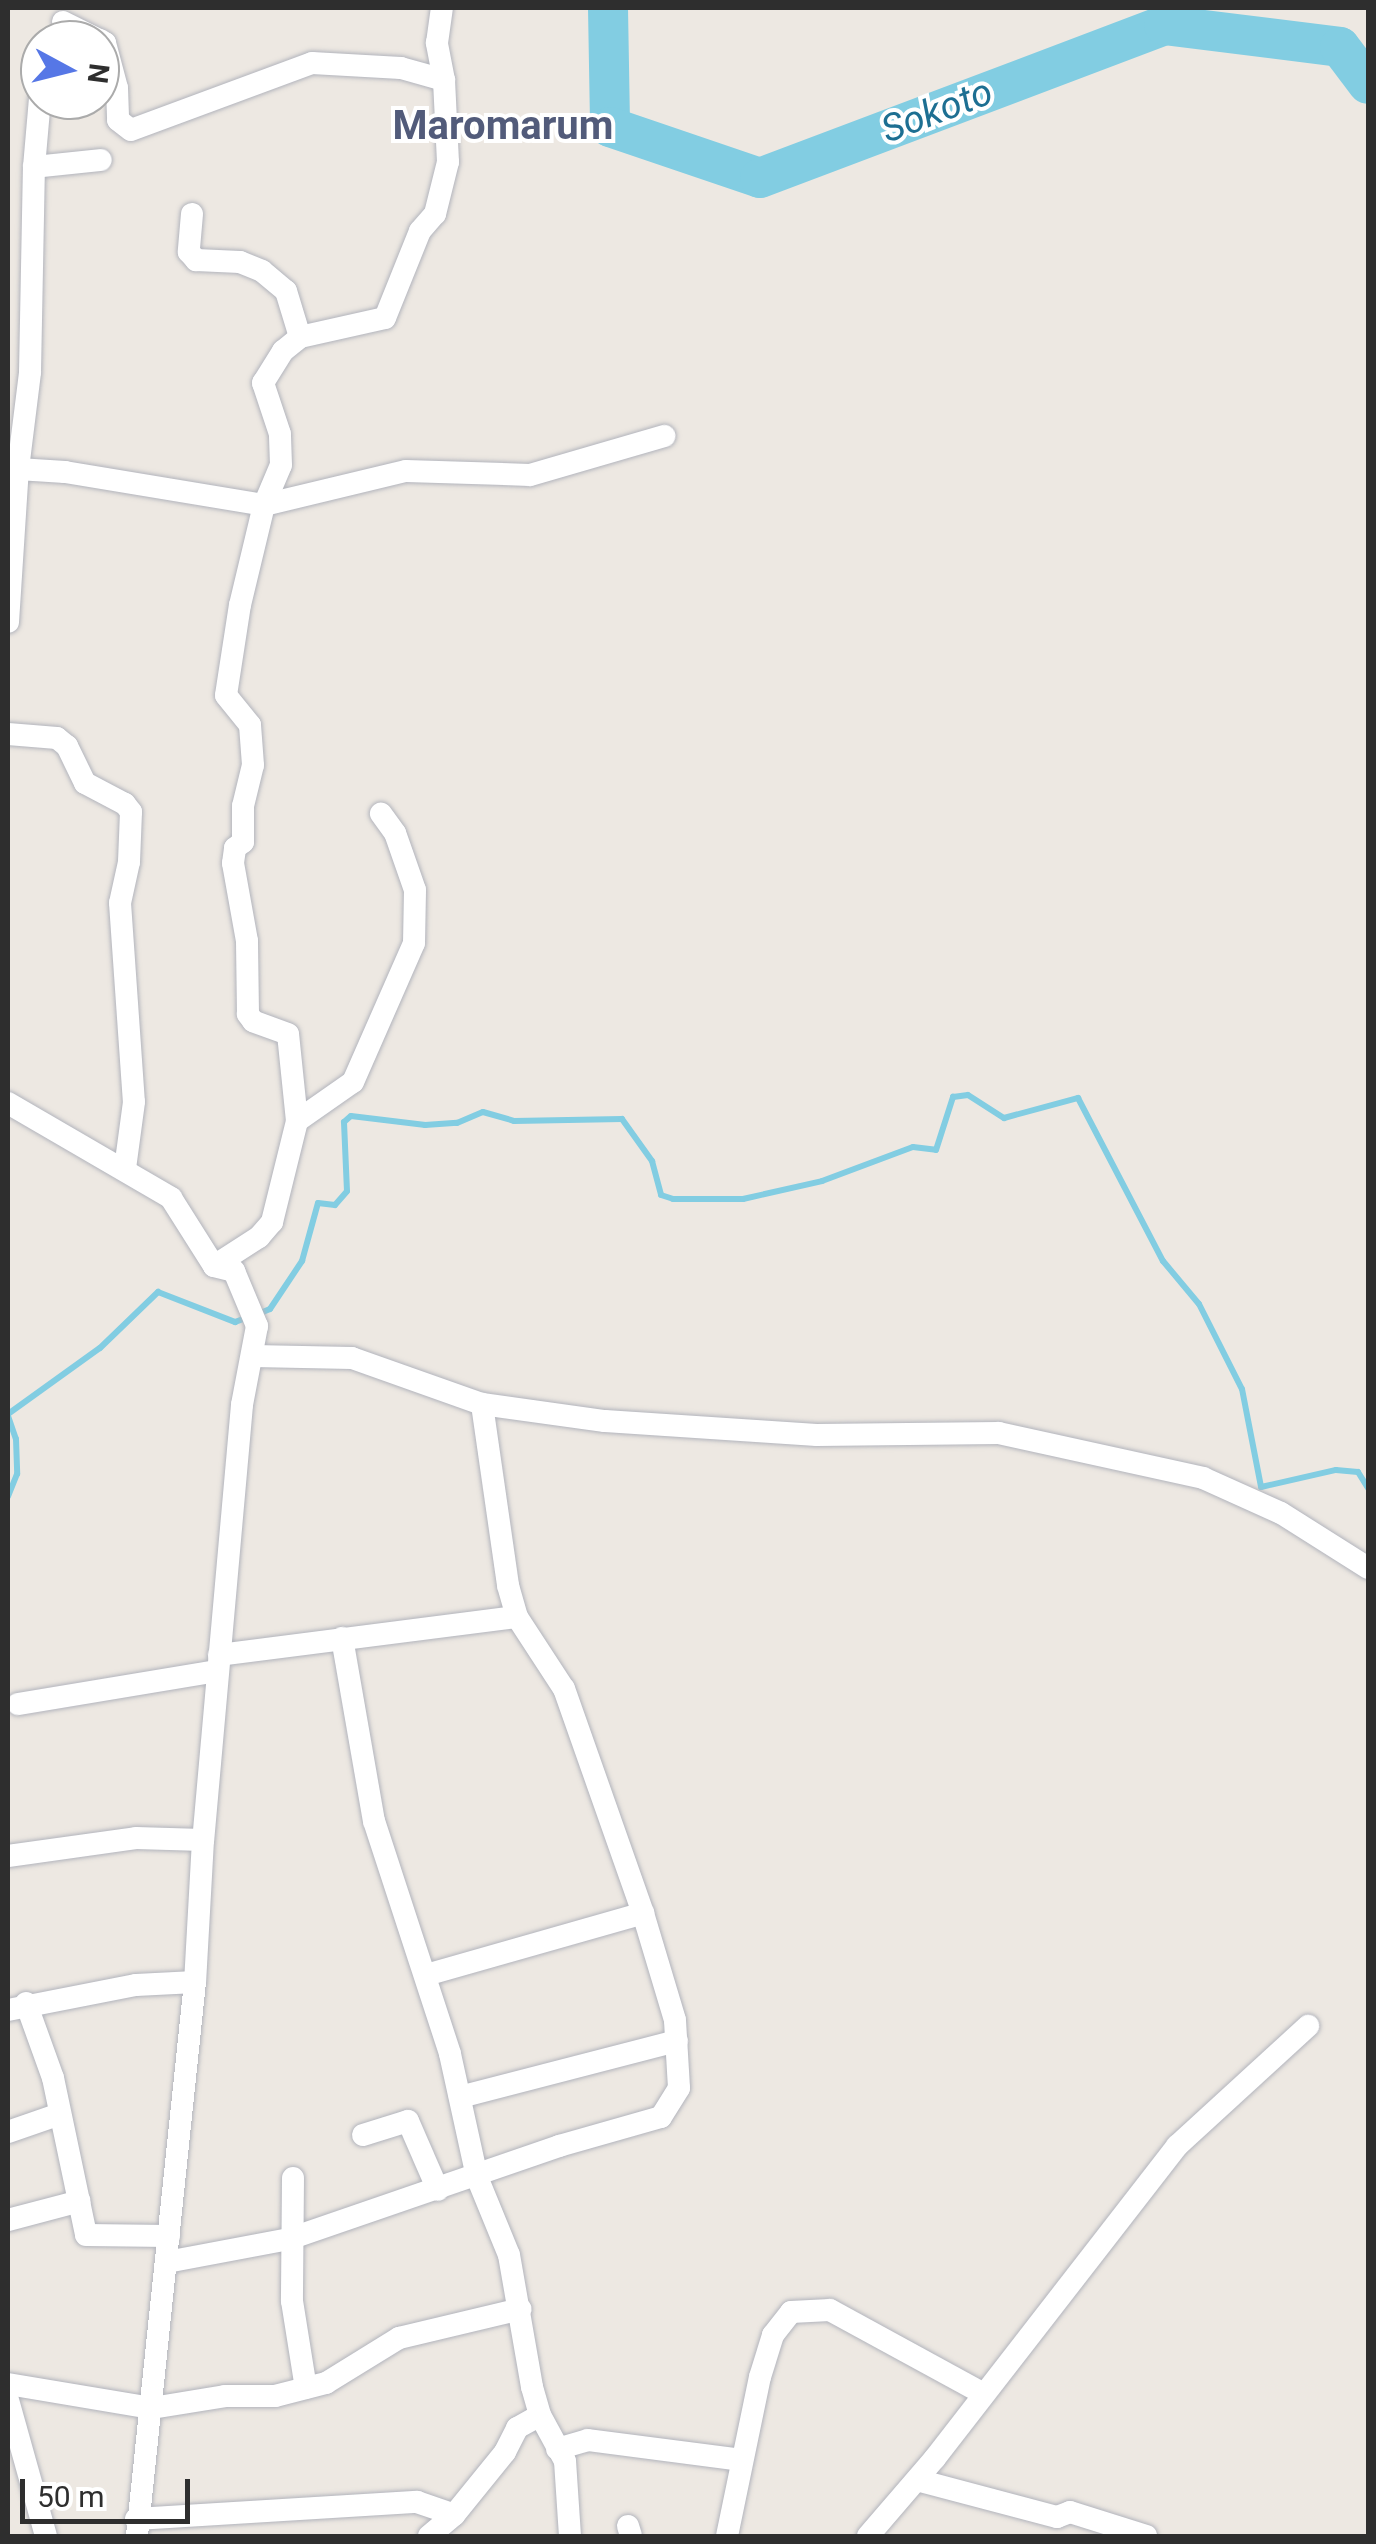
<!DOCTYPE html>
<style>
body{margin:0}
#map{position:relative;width:1376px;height:2544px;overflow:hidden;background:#ede8e2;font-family:Roboto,sans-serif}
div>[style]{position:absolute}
.stream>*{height:6px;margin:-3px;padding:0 3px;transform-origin:3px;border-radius:3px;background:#82cde2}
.river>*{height:40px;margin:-20px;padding:0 20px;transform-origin:20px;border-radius:20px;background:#82cde2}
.roads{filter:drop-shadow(0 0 2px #b2b4bc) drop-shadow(0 0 2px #b2b4bc)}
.street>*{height:22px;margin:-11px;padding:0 11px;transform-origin:11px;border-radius:11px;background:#fff}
span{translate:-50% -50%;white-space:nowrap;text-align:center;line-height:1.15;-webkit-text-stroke:8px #fff;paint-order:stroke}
.water-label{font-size:38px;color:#1d6f92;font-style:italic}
.quarter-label{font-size:40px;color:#525b7a;font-weight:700}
.frame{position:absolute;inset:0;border:10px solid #2e2e2e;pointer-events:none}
.north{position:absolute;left:20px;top:20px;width:100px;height:100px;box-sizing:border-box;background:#fff;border:2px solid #ababab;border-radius:50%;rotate:97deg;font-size:28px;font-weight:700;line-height:40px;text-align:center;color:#2e2e2e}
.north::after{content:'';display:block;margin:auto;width:35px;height:45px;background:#5677e6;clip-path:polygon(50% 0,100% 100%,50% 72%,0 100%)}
.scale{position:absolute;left:20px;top:2479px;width:170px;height:45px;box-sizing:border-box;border:5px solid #2e2e2e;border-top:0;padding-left:12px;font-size:30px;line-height:35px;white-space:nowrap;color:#2e2e2e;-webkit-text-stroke:8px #fff;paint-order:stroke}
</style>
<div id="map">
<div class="stream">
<div style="left:258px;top:1314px;width:13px;rotate:-23deg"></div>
<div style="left:270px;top:1309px;width:58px;rotate:-56.3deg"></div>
<div style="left:302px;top:1261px;width:60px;rotate:-74.6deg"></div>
<div style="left:318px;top:1203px;width:17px;rotate:7deg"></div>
<div style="left:335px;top:1205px;width:18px;rotate:-49deg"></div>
<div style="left:347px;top:1191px;width:69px;rotate:-92.5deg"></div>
<div style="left:344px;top:1122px;width:9px;rotate:-41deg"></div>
<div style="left:351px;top:1116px;width:75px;rotate:6.9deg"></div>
<div style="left:425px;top:1125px;width:32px;rotate:-4deg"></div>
<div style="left:457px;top:1123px;width:28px;rotate:-23deg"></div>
<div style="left:483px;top:1112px;width:32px;rotate:16deg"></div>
<div style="left:514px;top:1121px;width:108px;rotate:-1.1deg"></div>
<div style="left:622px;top:1119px;width:52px;rotate:54.5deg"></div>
<div style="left:652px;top:1161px;width:35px;rotate:75deg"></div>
<div style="left:661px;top:1195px;width:13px;rotate:18deg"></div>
<div style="left:673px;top:1199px;width:70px"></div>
<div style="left:743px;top:1199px;width:81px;rotate:-12.8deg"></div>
<div style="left:822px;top:1181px;width:97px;rotate:-20.5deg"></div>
<div style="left:913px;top:1147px;width:23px;rotate:7deg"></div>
<div style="left:936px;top:1150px;width:56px;rotate:-72.2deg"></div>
<div style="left:953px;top:1097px;width:15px;rotate:-8deg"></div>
<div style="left:968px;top:1095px;width:43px;rotate:32.6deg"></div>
<div style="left:1004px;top:1118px;width:77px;rotate:-15.1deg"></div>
<div style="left:1078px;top:1098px;width:184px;rotate:62.5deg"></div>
<div style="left:1163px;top:1261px;width:56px;rotate:50.1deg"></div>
<div style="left:1199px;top:1304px;width:95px;rotate:63.2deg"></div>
<div style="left:1242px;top:1389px;width:100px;rotate:79deg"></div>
<div style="left:1261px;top:1487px;width:77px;rotate:-12.8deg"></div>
<div style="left:1336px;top:1470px;width:22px;rotate:5deg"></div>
<div style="left:1358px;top:1472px;width:19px;rotate:58deg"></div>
<div style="left:8px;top:1414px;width:113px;rotate:-35.7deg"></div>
<div style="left:100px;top:1348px;width:81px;rotate:-44deg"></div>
<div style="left:158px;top:1292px;width:83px;rotate:21.3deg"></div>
<div style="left:235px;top:1322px;width:12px;rotate:-20deg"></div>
<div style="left:8px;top:1416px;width:24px;rotate:71deg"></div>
<div style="left:16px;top:1439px;width:35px;rotate:88deg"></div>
<div style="left:17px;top:1474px;width:24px;rotate:112deg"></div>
</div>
<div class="river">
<div style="left:608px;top:8px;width:119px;rotate:89deg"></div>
<div style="left:610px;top:127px;width:158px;rotate:18.8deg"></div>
<div style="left:760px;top:178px;width:432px;rotate:-20.7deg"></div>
<div style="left:1164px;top:25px;width:177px;rotate:7.1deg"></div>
<div style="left:1340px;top:47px;width:46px;rotate:52.9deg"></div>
</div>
<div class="roads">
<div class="street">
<div style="left:63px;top:22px;width:40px;rotate:26.6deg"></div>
<div style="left:100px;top:40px;width:6px;rotate:31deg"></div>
<div style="left:105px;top:43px;width:47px;rotate:75.1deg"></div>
<div style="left:117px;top:88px;width:32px;rotate:88deg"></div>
<div style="left:118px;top:120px;width:16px;rotate:38deg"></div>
<div style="left:131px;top:130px;width:193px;rotate:-20.3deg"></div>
<div style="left:312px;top:63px;width:89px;rotate:3.2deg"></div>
<div style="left:401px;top:68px;width:45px;rotate:15.6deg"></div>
<div style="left:34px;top:167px;width:67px;rotate:-6deg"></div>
<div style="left:192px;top:214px;width:38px;rotate:95deg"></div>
<div style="left:189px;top:252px;width:11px;rotate:49deg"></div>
<div style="left:196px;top:260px;width:44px;rotate:2.6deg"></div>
<div style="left:240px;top:262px;width:24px;rotate:22deg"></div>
<div style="left:262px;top:271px;width:31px;rotate:40deg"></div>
<div style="left:286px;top:291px;width:48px;rotate:73.1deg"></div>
<div style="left:8px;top:476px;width:12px;rotate:-35deg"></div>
<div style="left:18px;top:469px;width:47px;rotate:3.7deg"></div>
<div style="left:65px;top:472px;width:202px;rotate:9.4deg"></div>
<div style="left:264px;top:505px;width:146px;rotate:-13.5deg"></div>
<div style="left:406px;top:471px;width:124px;rotate:1.8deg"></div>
<div style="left:530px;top:475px;width:140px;rotate:-16.2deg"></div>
<div style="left:8px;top:622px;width:153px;rotate:-86.3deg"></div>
<div style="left:18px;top:469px;width:98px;rotate:-82.9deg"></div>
<div style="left:30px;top:372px;width:205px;rotate:-88.9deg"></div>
<div style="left:34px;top:167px;width:69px;rotate:-85deg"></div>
<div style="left:8px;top:734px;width:49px;rotate:4.7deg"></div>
<div style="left:57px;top:738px;width:13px;rotate:39deg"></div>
<div style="left:67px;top:746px;width:41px;rotate:64.1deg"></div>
<div style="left:85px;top:783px;width:45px;rotate:27.7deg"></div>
<div style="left:125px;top:804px;width:10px;rotate:53deg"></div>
<div style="left:131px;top:812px;width:50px;rotate:92.3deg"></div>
<div style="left:129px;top:862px;width:42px;rotate:102.4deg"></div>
<div style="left:120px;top:903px;width:199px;rotate:86deg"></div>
<div style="left:134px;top:1102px;width:68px;rotate:97.7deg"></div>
<div style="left:8px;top:1103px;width:189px;rotate:30.2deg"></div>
<div style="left:171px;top:1198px;width:80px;rotate:57.7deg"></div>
<div style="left:214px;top:1266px;width:21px;rotate:14deg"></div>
<div style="left:234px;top:1271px;width:60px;rotate:67.3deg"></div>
<div style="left:257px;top:1326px;width:80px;rotate:100.8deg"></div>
<div style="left:242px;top:1405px;width:437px;rotate:95.1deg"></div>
<div style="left:203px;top:1840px;width:142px;rotate:93.2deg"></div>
<div style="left:195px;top:1982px;width:557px;rotate:95.98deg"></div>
<div style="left:297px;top:1121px;width:68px;rotate:-34.9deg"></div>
<div style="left:353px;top:1082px;width:152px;rotate:-66.3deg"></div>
<div style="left:414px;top:943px;width:53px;rotate:-88.9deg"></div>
<div style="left:415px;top:890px;width:60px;rotate:-109.3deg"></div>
<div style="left:395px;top:833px;width:24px;rotate:-126deg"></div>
<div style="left:214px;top:1266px;width:54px;rotate:-32.8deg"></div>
<div style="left:259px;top:1237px;width:20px;rotate:-49deg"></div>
<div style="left:272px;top:1222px;width:104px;rotate:-76.1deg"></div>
<div style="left:297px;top:1121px;width:87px;rotate:-95.9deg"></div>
<div style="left:288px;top:1034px;width:37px;rotate:-160deg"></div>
<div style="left:253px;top:1021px;width:9px;rotate:-126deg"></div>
<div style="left:248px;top:1014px;width:73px;rotate:-90.8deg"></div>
<div style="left:247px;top:941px;width:79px;rotate:-100.2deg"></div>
<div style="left:233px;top:863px;width:15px;rotate:-82deg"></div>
<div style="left:235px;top:848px;width:10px;rotate:-37deg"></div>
<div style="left:243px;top:842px;width:36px;rotate:-90deg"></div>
<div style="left:243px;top:806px;width:42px;rotate:-76.3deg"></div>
<div style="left:253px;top:765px;width:40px;rotate:-94.3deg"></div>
<div style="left:250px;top:725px;width:38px;rotate:-129deg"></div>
<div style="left:226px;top:695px;width:91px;rotate:-81.2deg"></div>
<div style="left:240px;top:605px;width:103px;rotate:-76.5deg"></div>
<div style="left:264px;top:505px;width:43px;rotate:-67deg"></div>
<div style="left:281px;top:465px;width:31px;rotate:-92deg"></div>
<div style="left:280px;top:434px;width:54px;rotate:-108.4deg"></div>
<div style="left:263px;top:383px;width:38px;rotate:-58deg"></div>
<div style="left:283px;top:351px;width:22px;rotate:-39deg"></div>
<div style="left:300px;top:337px;width:87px;rotate:-12.6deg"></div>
<div style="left:385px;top:318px;width:94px;rotate:-68.1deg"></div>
<div style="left:420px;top:231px;width:23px;rotate:-49deg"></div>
<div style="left:435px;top:214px;width:54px;rotate:-76deg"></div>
<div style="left:448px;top:162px;width:82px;rotate:-92.8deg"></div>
<div style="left:444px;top:80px;width:38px;rotate:-101deg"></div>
<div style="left:437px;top:43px;width:35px;rotate:-82deg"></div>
<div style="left:253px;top:1356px;width:99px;rotate:1.2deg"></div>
<div style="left:352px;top:1358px;width:138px;rotate:19.5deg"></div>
<div style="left:482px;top:1404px;width:124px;rotate:7.9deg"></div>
<div style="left:605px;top:1421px;width:212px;rotate:3.8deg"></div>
<div style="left:817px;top:1435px;width:182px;rotate:-0.6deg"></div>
<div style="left:999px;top:1433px;width:209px;rotate:12.4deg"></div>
<div style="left:1203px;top:1478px;width:85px;rotate:24.2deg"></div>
<div style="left:1281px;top:1513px;width:103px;rotate:32.3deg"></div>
<div style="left:342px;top:1638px;width:186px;rotate:80.1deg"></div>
<div style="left:374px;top:1821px;width:245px;rotate:71.9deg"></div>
<div style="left:450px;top:2054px;width:126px;rotate:77.6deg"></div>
<div style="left:477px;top:2177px;width:84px;rotate:67.7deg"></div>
<div style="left:509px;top:2255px;width:134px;rotate:80.1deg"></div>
<div style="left:532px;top:2387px;width:29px;rotate:74deg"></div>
<div style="left:540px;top:2415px;width:52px;rotate:61.5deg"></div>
<div style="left:565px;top:2461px;width:75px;rotate:86.2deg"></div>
<div style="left:219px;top:1655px;width:300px;rotate:-7.3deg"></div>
<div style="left:18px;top:1704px;width:202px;rotate:-9.4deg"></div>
<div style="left:8px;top:1856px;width:129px;rotate:-8deg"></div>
<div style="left:136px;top:1838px;width:67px;rotate:1.7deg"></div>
<div style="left:426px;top:1975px;width:226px;rotate:-15.9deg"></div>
<div style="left:26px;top:2003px;width:80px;rotate:70.2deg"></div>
<div style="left:53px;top:2078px;width:160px;rotate:78.1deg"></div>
<div style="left:86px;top:2235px;width:83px;rotate:0.7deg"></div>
<div style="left:8px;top:2010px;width:130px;rotate:-11.1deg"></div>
<div style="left:136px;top:1985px;width:59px;rotate:-2.9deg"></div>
<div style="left:460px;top:2097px;width:224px;rotate:-14.5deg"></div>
<div style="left:8px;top:2132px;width:55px;rotate:-19.1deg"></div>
<div style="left:363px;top:2135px;width:47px;rotate:-17.3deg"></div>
<div style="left:408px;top:2121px;width:75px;rotate:66.5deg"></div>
<div style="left:293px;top:2178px;width:123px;rotate:90.5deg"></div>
<div style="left:292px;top:2301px;width:88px;rotate:80.9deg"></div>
<div style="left:8px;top:2220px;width:74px;rotate:-14.8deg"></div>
<div style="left:167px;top:2262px;width:124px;rotate:-10.7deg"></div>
<div style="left:289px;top:2239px;width:286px;rotate:-19deg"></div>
<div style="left:559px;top:2146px;width:106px;rotate:-15.9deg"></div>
<div style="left:661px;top:2117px;width:34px;rotate:-58deg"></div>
<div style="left:679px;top:2088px;width:68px;rotate:-93.4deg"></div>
<div style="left:675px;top:2020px;width:112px;rotate:-106.7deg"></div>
<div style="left:643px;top:1913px;width:238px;rotate:-109.4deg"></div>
<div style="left:564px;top:1689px;width:86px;rotate:-123.1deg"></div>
<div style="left:517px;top:1617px;width:33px;rotate:-106deg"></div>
<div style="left:508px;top:1585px;width:183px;rotate:-98.2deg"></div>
<div style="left:8px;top:2384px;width:146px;rotate:9.5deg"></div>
<div style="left:152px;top:2408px;width:74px;rotate:-9.3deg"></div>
<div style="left:225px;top:2396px;width:50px"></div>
<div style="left:275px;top:2396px;width:53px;rotate:-14.3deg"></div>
<div style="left:326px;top:2383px;width:86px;rotate:-31.7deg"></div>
<div style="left:399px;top:2338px;width:125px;rotate:-13.4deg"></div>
<div style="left:8px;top:2400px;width:141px;rotate:74.4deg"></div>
<div style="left:557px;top:2449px;width:32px;rotate:-16deg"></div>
<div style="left:588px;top:2440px;width:154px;rotate:7.4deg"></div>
<div style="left:917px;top:2480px;width:145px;rotate:14.8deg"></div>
<div style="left:1057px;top:2517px;width:14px;rotate:-21deg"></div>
<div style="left:1070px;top:2512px;width:80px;rotate:17.5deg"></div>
<div style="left:136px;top:2519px;width:282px;rotate:-3.5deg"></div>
<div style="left:417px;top:2502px;width:39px;rotate:19deg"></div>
<div style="left:628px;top:2526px;width:10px;rotate:73deg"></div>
<div style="left:429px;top:2536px;width:33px;rotate:-40deg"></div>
<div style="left:454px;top:2515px;width:81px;rotate:-51deg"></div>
<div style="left:505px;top:2452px;width:27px;rotate:-63deg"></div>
<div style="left:517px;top:2428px;width:26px;rotate:-29deg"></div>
<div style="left:727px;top:2536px;width:162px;rotate:-78.3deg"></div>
<div style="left:760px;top:2377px;width:44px;rotate:-72.8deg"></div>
<div style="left:773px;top:2335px;width:29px;rotate:-52deg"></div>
<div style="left:791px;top:2312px;width:39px;rotate:-3deg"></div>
<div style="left:830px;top:2310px;width:175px;rotate:28.6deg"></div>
<div style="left:868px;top:2536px;width:103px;rotate:-49.3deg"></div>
<div style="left:935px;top:2458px;width:395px;rotate:-52.2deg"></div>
<div style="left:1177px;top:2146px;width:178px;rotate:-42.5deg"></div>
</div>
</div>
<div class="water-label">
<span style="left:937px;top:111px;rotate:-21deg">Sokoto</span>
</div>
<div class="quarter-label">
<span style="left:503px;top:126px">Maromarum</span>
</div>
<div class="frame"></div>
<div class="north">N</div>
<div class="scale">50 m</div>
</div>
